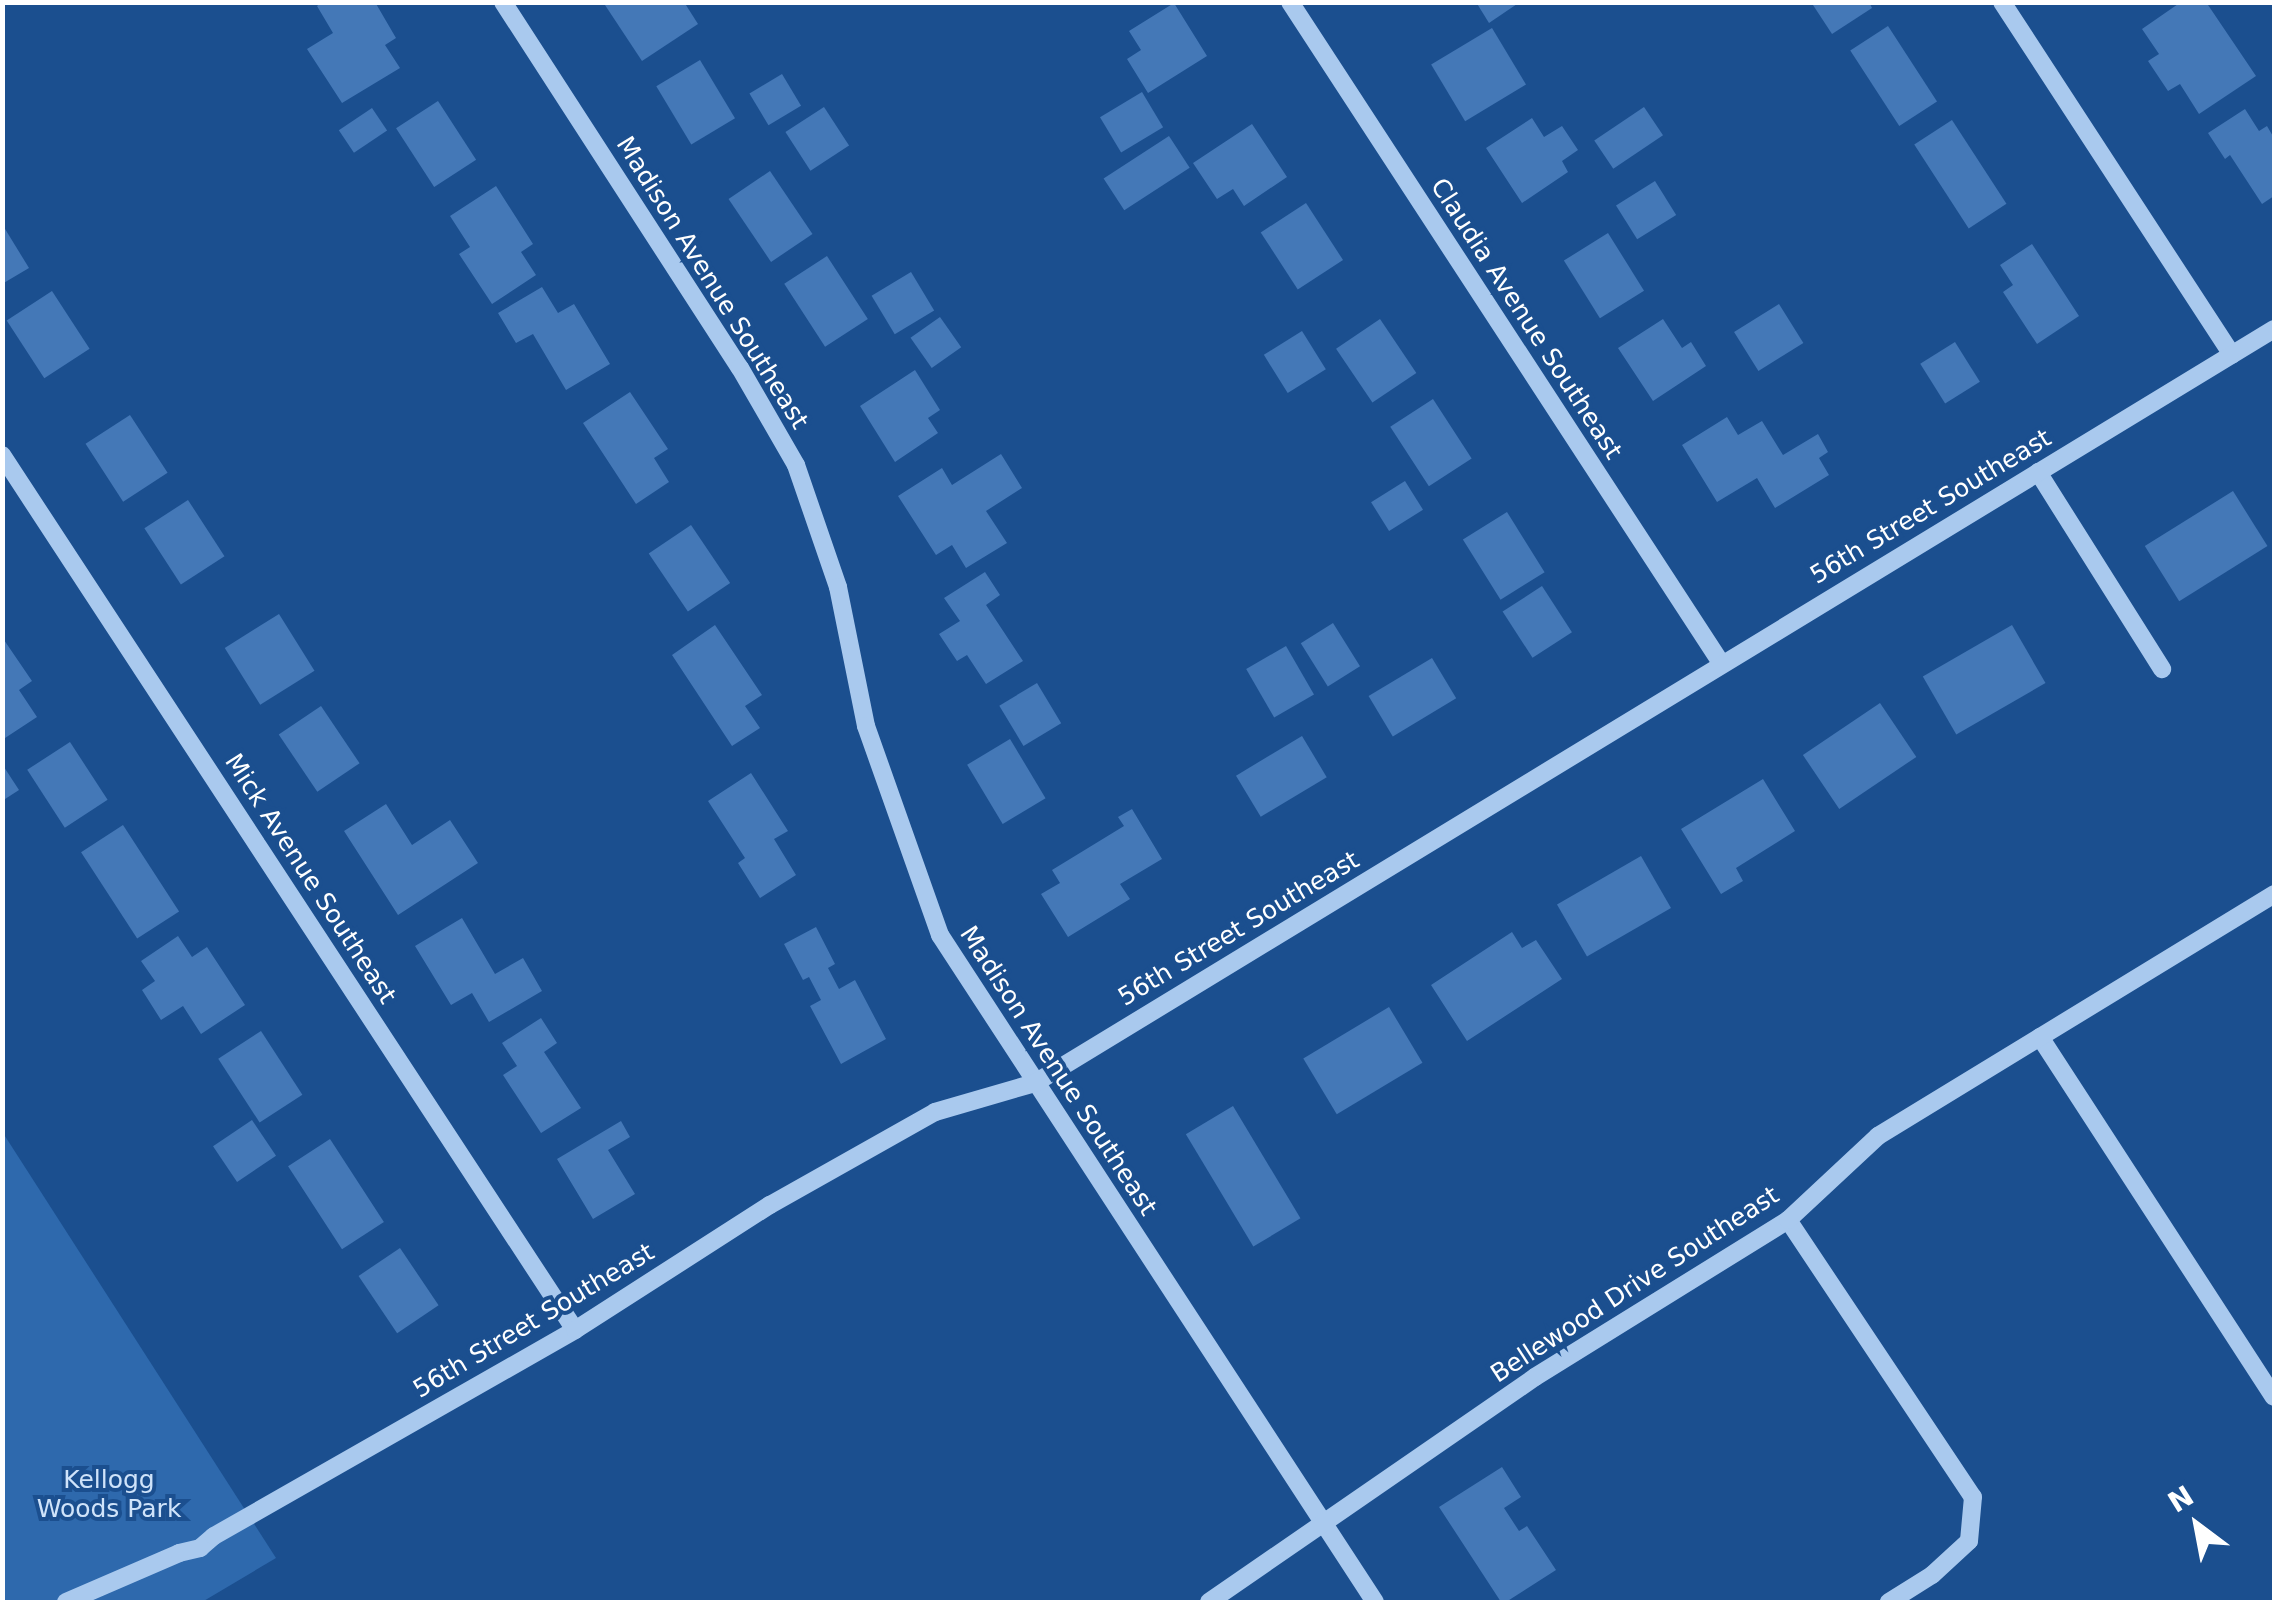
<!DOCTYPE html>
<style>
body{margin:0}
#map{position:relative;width:2277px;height:1605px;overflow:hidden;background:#1b4f8f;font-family:"DejaVu Sans",sans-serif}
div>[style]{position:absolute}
.green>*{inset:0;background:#2e69ad}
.building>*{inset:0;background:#4478b7;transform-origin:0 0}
.minor>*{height:18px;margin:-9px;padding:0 9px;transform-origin:9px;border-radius:9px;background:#a9c9ee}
span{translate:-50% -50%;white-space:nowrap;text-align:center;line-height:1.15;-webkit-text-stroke:8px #1b4f8f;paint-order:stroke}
.street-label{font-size:25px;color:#fff}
.park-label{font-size:25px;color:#cfe3fa}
.frame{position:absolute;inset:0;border:5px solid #fff;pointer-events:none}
.north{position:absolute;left:2147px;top:1475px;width:100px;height:100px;-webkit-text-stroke:8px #1b4f8f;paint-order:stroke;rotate:328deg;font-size:28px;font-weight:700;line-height:40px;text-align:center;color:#fff}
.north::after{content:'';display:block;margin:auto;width:35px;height:45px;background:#fff;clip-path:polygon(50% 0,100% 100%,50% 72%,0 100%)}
</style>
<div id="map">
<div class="green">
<div style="clip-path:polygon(3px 1133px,276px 1558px,202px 1602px,3px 1602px)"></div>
</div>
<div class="building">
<div style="clip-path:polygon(322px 2px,375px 2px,396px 38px,385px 45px,400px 68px,342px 103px,307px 49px,333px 33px,317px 6px)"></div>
<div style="clip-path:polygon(603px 2px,684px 2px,698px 24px,642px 61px)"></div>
<div style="clip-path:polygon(1476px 2px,1520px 2px,1489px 23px)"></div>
<div style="clip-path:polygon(1811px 2px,1869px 2px,1872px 8px,1832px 34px)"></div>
<div style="clip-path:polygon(2181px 2px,2206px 2px,2256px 76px,2199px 114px,2180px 84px,2168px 91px,2148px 61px,2159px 54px,2142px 29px)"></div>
<div style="clip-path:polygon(1174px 3px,1207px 56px,1148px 93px,1127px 59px,1141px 50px,1129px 31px)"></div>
<div style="left:1888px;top:26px;width:90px;height:45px;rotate:57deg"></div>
<div style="left:1492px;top:28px;width:66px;height:71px;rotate:59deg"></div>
<div style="left:700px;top:60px;width:68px;height:51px;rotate:59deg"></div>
<div style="left:782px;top:74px;width:37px;height:38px;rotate:59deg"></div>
<div style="left:1142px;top:92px;width:41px;height:49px;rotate:59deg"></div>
<div style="left:438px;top:101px;width:70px;height:50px;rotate:57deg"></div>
<div style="left:824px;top:107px;width:46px;height:46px;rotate:57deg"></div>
<div style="left:1644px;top:107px;width:34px;height:60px;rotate:56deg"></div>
<div style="left:372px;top:108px;width:27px;height:40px;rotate:56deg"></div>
<div style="clip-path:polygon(2245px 109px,2259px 131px,2267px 126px,2274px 138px,2274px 196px,2262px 204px,2230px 155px,2225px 159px,2208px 133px)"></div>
<div style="clip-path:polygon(1532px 118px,1544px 137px,1562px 126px,1578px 150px,1562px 161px,1568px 172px,1522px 203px,1486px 148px)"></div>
<div style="left:1952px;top:120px;width:100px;height:45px;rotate:57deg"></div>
<div style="clip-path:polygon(1252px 124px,1287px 177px,1244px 206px,1233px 189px,1217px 199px,1193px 163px)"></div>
<div style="left:1169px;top:136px;width:38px;height:78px;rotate:57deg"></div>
<div style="left:770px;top:171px;width:76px;height:50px;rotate:56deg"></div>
<div style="left:1655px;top:181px;width:40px;height:46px;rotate:58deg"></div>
<div style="clip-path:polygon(496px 186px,533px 244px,521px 252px,536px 275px,492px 304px,459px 254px,470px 247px,450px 216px)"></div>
<div style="left:1306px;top:203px;width:68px;height:54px;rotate:57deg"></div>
<div style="clip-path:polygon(2px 224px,29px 268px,2px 284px)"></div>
<div style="left:1608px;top:233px;width:68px;height:52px;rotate:58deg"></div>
<div style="clip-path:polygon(2032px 244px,2079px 316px,2037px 344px,2003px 292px,2013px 285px,2000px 265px)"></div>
<div style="left:827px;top:256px;width:75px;height:51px;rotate:57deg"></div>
<div style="left:911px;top:272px;width:45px;height:46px;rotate:59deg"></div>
<div style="clip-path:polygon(542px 287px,558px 313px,574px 304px,610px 364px,566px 390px,533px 334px,516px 343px,498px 313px)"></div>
<div style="left:52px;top:291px;width:69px;height:54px;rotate:57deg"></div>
<div style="left:1779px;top:304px;width:46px;height:53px;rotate:58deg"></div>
<div style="left:940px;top:317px;width:37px;height:36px;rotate:55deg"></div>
<div style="left:1380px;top:319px;width:65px;height:53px;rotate:56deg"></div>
<div style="clip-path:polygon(1663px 319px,1682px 348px,1691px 342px,1706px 366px,1653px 401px,1618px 348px)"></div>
<div style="left:1302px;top:331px;width:45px;height:45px;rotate:58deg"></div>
<div style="left:1955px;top:342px;width:47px;height:41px;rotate:58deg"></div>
<div style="clip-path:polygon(915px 370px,940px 410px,928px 418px,938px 433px,895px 462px,860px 406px)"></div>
<div style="clip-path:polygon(630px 392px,668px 449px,654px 458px,669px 482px,636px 504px,583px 423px)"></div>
<div style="left:1433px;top:399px;width:71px;height:51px;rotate:57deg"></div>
<div style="left:130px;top:415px;width:69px;height:53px;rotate:57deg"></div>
<div style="clip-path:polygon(1727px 417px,1738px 435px,1762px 421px,1783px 455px,1818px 434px,1828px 452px,1819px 458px,1829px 475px,1775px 508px,1757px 478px,1717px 502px,1682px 445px)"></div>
<div style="clip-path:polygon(1001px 454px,1022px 488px,986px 511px,1007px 543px,966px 568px,952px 545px,936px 555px,898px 496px,942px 468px,952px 485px)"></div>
<div style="left:1405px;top:481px;width:34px;height:40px;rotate:58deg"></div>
<div style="left:2233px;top:491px;width:65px;height:104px;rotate:58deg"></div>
<div style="left:188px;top:500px;width:67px;height:52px;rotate:57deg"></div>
<div style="left:1507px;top:512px;width:71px;height:52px;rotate:58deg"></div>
<div style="left:691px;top:525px;width:70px;height:51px;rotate:56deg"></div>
<div style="clip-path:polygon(985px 572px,1000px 595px,986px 605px,1023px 661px,986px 684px,967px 655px,957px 661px,939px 634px,960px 621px,944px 598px)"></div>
<div style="left:1542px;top:586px;width:55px;height:47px;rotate:57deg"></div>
<div style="left:279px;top:614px;width:67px;height:64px;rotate:58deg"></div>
<div style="left:1333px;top:623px;width:51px;height:38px;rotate:58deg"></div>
<div style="clip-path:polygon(715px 625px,762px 695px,745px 706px,760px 728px,732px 746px,672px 655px)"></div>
<div style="left:2012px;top:625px;width:67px;height:103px;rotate:60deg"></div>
<div style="clip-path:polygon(2px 637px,32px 681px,19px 690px,37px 717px,2px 740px)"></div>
<div style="left:1286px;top:646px;width:56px;height:46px;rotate:60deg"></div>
<div style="left:1432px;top:658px;width:47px;height:74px;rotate:59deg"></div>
<div style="left:1037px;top:683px;width:47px;height:44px;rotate:59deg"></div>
<div style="left:1880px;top:703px;width:65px;height:93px;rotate:56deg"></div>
<div style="left:321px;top:706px;width:69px;height:51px;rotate:56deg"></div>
<div style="left:1302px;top:736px;width:48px;height:77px;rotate:59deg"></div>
<div style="left:1010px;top:739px;width:69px;height:50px;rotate:59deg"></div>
<div style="left:70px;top:742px;width:69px;height:51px;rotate:57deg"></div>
<div style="clip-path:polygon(2px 764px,19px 790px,2px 801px)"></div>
<div style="clip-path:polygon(751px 773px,788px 831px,774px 839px,796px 875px,760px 898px,738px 863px,745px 858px,708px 801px)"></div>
<div style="clip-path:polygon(1763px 779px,1795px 831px,1736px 868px,1743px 881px,1721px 894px,1681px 829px)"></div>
<div style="clip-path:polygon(386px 804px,412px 845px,450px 820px,478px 863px,398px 915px,344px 831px)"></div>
<div style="clip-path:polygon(1132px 809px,1162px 859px,1120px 884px,1130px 899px,1068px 937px,1041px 894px,1060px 883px,1052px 870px,1124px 826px,1118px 817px)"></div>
<div style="left:123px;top:825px;width:103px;height:50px;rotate:57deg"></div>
<div style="left:1641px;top:856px;width:60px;height:97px;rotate:60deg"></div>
<div style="clip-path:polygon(462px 918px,495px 974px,523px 958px,542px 991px,489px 1022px,472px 993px,451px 1005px,415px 946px)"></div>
<div style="clip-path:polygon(816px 927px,835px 964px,828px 968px,839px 989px,855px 980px,886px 1039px,841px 1064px,810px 1006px,821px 1000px,809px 977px,803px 980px,784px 944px)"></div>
<div style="clip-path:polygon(1512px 932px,1522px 948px,1536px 940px,1562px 979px,1467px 1041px,1431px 985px)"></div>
<div style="clip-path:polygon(178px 936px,192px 957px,207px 947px,245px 1005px,201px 1034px,183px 1006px,161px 1020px,142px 990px,155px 981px,141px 961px)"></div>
<div style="left:1389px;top:1007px;width:65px;height:100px;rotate:59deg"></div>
<div style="clip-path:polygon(541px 1018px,557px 1043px,544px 1052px,581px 1108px,541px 1133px,503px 1075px,517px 1066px,502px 1043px)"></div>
<div style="left:261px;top:1031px;width:76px;height:51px;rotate:57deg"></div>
<div style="left:1233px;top:1106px;width:131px;height:55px;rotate:59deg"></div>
<div style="left:252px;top:1120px;width:43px;height:47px;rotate:56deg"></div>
<div style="clip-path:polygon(621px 1121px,630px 1137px,608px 1150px,635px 1194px,593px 1219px,557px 1159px)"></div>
<div style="left:330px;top:1139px;width:99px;height:50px;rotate:57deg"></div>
<div style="left:400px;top:1248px;width:69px;height:50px;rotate:56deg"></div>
<div style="clip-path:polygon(1502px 1467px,1521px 1497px,1504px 1508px,1519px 1531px,1527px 1526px,1556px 1570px,1506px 1602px,1501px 1602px,1439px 1507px)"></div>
</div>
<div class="minor">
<div style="left:503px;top:2px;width:436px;rotate:57.1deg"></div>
<div style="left:740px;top:368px;width:112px;rotate:60deg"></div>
<div style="left:796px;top:465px;width:129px;rotate:71deg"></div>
<div style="left:838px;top:587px;width:142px;rotate:78.6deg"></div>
<div style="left:866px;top:726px;width:222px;rotate:70.5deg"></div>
<div style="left:940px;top:935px;width:796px;rotate:56.89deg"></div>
<div style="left:1290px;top:2px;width:789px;rotate:56.89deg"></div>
<div style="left:2002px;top:2px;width:421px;rotate:56.9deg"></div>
<div style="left:2px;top:455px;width:1046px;rotate:56.78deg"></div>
<div style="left:2038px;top:472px;width:233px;rotate:57.8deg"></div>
<div style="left:2040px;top:1037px;width:429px;rotate:57deg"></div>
<div style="left:1788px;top:1220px;width:333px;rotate:56.3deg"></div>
<div style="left:1973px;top:1497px;width:44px;rotate:95.2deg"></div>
<div style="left:1969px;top:1541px;width:50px;rotate:137.4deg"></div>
<div style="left:1932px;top:1575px;width:51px;rotate:147.9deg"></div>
<div style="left:66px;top:1602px;width:123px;rotate:-23.4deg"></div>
<div style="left:179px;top:1553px;width:22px;rotate:-13deg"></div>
<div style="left:200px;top:1548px;width:18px;rotate:-41deg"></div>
<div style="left:214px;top:1536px;width:416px;rotate:-29.7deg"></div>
<div style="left:575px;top:1330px;width:232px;rotate:-32.7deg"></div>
<div style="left:770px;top:1205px;width:189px;rotate:-29.4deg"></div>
<div style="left:935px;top:1112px;width:104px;rotate:-16.2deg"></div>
<div style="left:1035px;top:1083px;width:1450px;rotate:-31.32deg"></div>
<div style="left:1209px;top:1602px;width:396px;rotate:-34.6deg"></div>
<div style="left:1535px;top:1377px;width:298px;rotate:-31.8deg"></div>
<div style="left:1788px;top:1220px;width:123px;rotate:-43deg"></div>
<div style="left:1878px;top:1136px;width:464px;rotate:-31.4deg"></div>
</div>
<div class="street-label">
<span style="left:712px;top:283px;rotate:58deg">Madison Avenue Southeast</span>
<span style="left:1526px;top:319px;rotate:57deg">Claudia Avenue Southeast</span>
<span style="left:1931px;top:507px;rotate:-31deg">56th Street Southeast</span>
<span style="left:310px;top:879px;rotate:57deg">Mick Avenue Southeast</span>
<span style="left:1239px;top:929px;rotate:-31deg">56th Street Southeast</span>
<span style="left:1058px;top:1071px;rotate:57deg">Madison Avenue Southeast</span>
<span style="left:1635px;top:1285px;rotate:-33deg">Bellewood Drive Southeast</span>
<span style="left:534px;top:1321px;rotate:-31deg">56th Street Southeast</span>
</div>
<div class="park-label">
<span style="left:109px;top:1495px">Kellogg<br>Woods Park</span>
</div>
<div class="frame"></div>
<div class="north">N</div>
</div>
